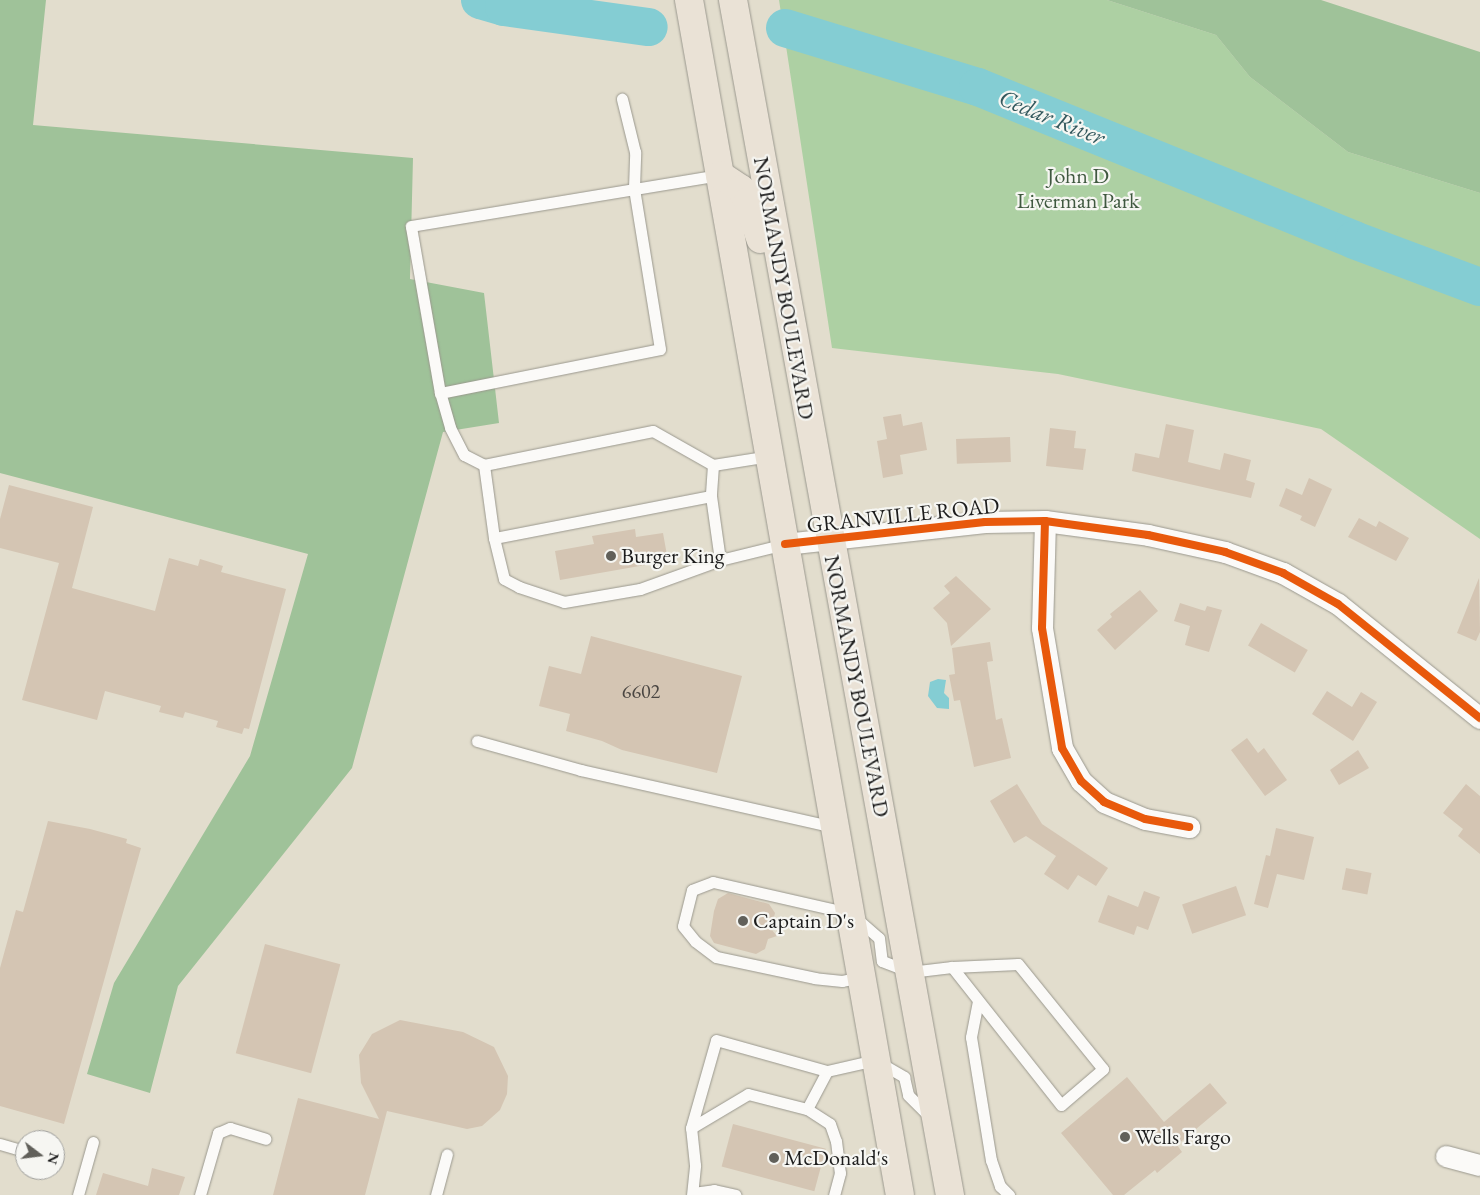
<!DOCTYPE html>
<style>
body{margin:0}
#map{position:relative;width:1480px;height:1195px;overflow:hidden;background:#e2ddcd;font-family:"EB Garamond",serif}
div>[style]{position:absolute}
.green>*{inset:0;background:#add0a3}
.forest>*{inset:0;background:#9fc299}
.water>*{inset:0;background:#84cdd3}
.river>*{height:38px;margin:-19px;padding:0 19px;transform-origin:19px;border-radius:19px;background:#84cdd3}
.building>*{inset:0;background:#d4c5b3;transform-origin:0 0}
.roads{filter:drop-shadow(0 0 1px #9a988e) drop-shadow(0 0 1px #9a988e)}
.service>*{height:11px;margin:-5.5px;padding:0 5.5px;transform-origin:5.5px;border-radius:5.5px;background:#fbfaf8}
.minor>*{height:21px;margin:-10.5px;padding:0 10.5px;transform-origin:10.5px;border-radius:10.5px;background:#fbfaf8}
.primary>*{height:28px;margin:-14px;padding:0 14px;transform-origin:14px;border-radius:14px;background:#eae2d6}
.cycleway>*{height:8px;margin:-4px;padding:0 4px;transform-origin:4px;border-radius:4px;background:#e8590c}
.dots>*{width:14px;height:14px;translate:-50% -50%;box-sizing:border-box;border:2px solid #f6f6f2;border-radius:50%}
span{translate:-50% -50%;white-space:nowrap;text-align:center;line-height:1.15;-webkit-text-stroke:4.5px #f6f6f2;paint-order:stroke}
.number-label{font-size:20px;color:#4a4642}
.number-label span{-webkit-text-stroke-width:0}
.park-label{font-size:22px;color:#3f583f}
.street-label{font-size:22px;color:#1c1c1c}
.poi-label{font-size:22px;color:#1c1c1c}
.left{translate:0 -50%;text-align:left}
.water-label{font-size:24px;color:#32585d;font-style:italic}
.north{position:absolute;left:15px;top:1130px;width:50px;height:50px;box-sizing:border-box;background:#f6f6f2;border:1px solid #9f9f9c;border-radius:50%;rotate:105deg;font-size:14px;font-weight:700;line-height:20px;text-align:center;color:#1c1c1c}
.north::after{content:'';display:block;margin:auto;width:18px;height:22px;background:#61605a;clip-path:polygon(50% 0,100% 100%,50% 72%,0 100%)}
</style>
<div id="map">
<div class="green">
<div style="clip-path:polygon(779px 0,1107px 0,1216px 35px,1250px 77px,1348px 152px,1480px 193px,1480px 539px,1321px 429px,1058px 374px,832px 348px)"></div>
</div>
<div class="forest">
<div style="clip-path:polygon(0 0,46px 0,33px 125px,413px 158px,410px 279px,484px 293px,499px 423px,443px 432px,352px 768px,178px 986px,150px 1093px,87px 1074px,114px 983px,250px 756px,308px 554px,0 473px)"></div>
<div style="clip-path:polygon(1107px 0,1321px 0,1480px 52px,1480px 193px,1348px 152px,1250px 77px,1216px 35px)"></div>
</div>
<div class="water">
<div style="clip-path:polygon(938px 679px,946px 680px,944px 693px,949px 698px,949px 709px,937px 708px,928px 696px,930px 682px)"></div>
</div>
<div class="river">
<div style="left:480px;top:0;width:25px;rotate:16deg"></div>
<div style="left:504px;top:7px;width:146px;rotate:7.9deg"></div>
<div style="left:785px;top:28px;width:202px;rotate:17deg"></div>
<div style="left:978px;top:87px;width:406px;rotate:22.1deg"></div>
<div style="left:1354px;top:240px;width:134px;rotate:20.5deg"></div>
</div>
<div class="building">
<div style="clip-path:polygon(901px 414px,903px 426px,922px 422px,927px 450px,900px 455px,903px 474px,883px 478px,877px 441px,887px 439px,883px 417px)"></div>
<div style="clip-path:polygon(1166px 424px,1194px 430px,1188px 462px,1220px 470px,1224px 453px,1251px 460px,1246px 480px,1255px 483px,1251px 498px,1132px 471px,1135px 453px,1159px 458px)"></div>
<div style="clip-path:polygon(1050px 428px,1076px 431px,1074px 448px,1086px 449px,1083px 470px,1046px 466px)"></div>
<div style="left:1010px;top:437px;width:25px;height:54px;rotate:88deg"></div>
<div style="clip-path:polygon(1309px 478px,1332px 489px,1315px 527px,1300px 520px,1302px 516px,1279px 506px,1286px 488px,1302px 495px)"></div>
<div style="clip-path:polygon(9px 485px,93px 507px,72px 588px,155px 611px,169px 558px,198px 566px,200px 559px,223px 566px,221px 572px,286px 589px,249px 729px,244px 728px,242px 734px,216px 727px,218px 721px,185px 712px,183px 718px,159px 712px,161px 706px,105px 691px,97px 720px,22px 700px,59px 563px,0 548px,0 519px)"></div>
<div style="clip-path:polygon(1359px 518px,1376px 527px,1379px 521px,1409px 538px,1396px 561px,1348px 537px)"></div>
<div style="clip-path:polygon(635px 529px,636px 537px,663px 533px,668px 561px,560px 580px,555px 551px,594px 544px,592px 536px)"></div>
<div style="clip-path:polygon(956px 576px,991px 609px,951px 646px,947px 623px,933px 608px,950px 593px,944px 586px)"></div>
<div style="clip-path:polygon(1479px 578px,1480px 632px,1476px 641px,1457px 633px)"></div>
<div style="clip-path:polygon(1140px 590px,1158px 611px,1115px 650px,1097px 630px,1112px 617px,1110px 614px)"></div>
<div style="clip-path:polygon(1180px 603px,1205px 611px,1207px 606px,1222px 610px,1209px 652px,1185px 645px,1190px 626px,1174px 621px)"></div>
<div style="left:1261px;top:623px;width:54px;height:26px;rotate:30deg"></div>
<div style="clip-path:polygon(591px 636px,742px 676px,717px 773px,622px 750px,602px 741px,566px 731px,570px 714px,539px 706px,549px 666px,581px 674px)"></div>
<div style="clip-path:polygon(990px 642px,993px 661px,987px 662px,996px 720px,1002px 718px,1011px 758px,974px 767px,960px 700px,954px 701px,949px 675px,955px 674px,952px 648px)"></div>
<div style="clip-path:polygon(1327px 691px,1352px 707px,1361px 692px,1377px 702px,1353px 741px,1312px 714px)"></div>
<div style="clip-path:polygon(1247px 738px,1258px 753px,1264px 748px,1287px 780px,1265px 796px,1231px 750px)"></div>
<div style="clip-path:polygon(1358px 750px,1369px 768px,1339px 785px,1330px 770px)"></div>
<div style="clip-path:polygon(1017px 784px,1042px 824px,1108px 868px,1096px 886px,1078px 875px,1068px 890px,1044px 874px,1056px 856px,1026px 836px,1014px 843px,990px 801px)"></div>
<div style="clip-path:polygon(1466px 784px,1480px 796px,1480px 854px,1458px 836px,1463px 829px,1443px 813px)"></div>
<div style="clip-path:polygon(48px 821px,90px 829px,127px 839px,126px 843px,141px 848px,64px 1124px,0 1106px,0 968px,16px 910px,23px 912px)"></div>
<div style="clip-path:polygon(1276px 828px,1314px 837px,1304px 880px,1277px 874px,1268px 908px,1254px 904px,1266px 855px,1270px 856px)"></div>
<div style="left:1346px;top:868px;width:26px;height:22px;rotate:11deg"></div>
<div style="left:1236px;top:886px;width:31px;height:57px;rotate:71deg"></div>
<div style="clip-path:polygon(1144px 891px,1160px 897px,1148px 930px,1137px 926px,1134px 935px,1098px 922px,1108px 895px,1138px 907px)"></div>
<div style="clip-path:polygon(728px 893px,769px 904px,775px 913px,771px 929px,777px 936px,768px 939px,765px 949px,756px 954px,714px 943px,710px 936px,714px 911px,718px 899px)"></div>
<div style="left:265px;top:944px;width:78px;height:113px;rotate:15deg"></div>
<div style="clip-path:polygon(400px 1020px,463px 1032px,494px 1047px,508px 1076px,507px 1094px,500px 1110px,482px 1126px,467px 1129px,387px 1111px,365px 1195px,273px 1195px,298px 1098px,379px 1119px,361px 1083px,359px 1055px,372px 1034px)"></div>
<div style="clip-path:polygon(1127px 1077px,1164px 1122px,1210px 1083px,1227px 1103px,1177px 1145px,1182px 1152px,1157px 1173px,1155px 1170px,1124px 1195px,1113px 1195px,1061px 1133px)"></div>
<div style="left:733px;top:1124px;width:96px;height:44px;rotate:15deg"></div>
<div style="clip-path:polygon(152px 1168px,185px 1177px,179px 1195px,96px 1195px,103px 1173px,148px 1186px)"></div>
</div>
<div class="roads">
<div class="service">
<div style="left:440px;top:393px;width:169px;rotate:-99.9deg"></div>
<div style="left:411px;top:226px;width:313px;rotate:-9.4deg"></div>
<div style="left:484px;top:465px;width:22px;rotate:-153deg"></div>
<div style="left:464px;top:455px;width:31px;rotate:-117deg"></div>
<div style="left:450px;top:427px;width:35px;rotate:-106deg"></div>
<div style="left:440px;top:393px;width:224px;rotate:-11.3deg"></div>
<div style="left:660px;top:349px;width:163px;rotate:-99.2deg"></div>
<div style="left:634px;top:188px;width:36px;rotate:-88deg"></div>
<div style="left:635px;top:152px;width:55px;rotate:-103.8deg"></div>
<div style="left:713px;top:465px;width:31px;rotate:94deg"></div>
<div style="left:711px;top:496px;width:221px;rotate:169deg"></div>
<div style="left:494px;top:538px;width:74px;rotate:-97.8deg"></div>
<div style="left:484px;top:465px;width:172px;rotate:-11.4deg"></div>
<div style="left:653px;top:431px;width:69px;rotate:29.5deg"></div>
<div style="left:713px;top:465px;width:58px;rotate:-9deg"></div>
<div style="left:711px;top:496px;width:65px;rotate:82deg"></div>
<div style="left:720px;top:560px;width:67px;rotate:-13.8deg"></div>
<div style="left:494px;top:538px;width:42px;rotate:76.3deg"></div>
<div style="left:504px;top:579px;width:17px;rotate:28deg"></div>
<div style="left:519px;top:587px;width:47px;rotate:18.4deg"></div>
<div style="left:564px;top:602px;width:77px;rotate:-9.7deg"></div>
<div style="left:640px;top:589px;width:85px;rotate:-19.9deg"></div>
<div style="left:477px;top:741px;width:108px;rotate:15.6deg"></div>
<div style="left:581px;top:770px;width:259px;rotate:12.7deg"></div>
<div style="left:861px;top:977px;width:19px;rotate:168deg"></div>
<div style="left:842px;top:981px;width:27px;rotate:-174deg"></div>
<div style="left:815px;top:978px;width:101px;rotate:-168deg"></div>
<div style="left:716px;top:957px;width:26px;rotate:-143deg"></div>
<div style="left:695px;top:941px;width:19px;rotate:-129deg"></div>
<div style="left:683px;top:926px;width:37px;rotate:-76deg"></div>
<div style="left:692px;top:890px;width:22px;rotate:-21deg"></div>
<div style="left:713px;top:882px;width:140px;rotate:12.8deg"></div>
<div style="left:850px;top:913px;width:38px;rotate:41deg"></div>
<div style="left:879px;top:938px;width:23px;rotate:83deg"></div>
<div style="left:882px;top:961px;width:30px;rotate:21deg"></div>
<div style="left:910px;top:972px;width:42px;rotate:-6.8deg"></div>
<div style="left:952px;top:967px;width:66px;rotate:-2.6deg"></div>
<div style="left:1018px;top:964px;width:135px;rotate:51deg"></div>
<div style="left:1103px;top:1069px;width:55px;rotate:139.4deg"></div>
<div style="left:1061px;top:1105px;width:176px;rotate:-128.3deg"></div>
<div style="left:978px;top:1001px;width:37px;rotate:101deg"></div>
<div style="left:971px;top:1037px;width:125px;rotate:80.8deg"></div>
<div style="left:991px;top:1160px;width:28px;rotate:71deg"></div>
<div style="left:1000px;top:1186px;width:13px;rotate:45deg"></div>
<div style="left:807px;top:1109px;width:43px;rotate:-62.2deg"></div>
<div style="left:691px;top:1128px;width:66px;rotate:-30.8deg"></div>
<div style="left:748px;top:1094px;width:61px;rotate:14.3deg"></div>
<div style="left:807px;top:1109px;width:27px;rotate:33deg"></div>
<div style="left:830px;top:1124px;width:18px;rotate:71deg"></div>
<div style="left:836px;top:1141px;width:32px;rotate:83deg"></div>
<div style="left:840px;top:1173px;width:23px;rotate:105deg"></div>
<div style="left:0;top:1144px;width:26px;rotate:16deg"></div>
<div style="left:693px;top:1193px;width:21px;rotate:-8deg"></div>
<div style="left:714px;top:1190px;width:22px;rotate:13deg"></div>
<div style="left:78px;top:1195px;width:55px;rotate:-74.2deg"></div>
<div style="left:200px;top:1195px;width:65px;rotate:-73.8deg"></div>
<div style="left:218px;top:1133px;width:13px;rotate:-23deg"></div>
<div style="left:230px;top:1128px;width:37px;rotate:17deg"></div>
<div style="left:436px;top:1195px;width:42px;rotate:-75deg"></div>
<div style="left:692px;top:1195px;width:30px;rotate:-84deg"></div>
<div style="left:695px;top:1165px;width:37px;rotate:-96deg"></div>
<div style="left:691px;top:1128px;width:91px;rotate:-74.1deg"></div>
<div style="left:716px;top:1040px;width:115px;rotate:15.6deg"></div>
<div style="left:827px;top:1071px;width:49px;rotate:-12.9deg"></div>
<div style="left:875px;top:1060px;width:34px;rotate:30deg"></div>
<div style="left:904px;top:1077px;width:18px;rotate:77deg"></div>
<div style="left:908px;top:1095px;width:31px;rotate:45deg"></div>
</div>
<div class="minor">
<div style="left:1045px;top:521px;width:107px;rotate:91.6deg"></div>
<div style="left:1042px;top:628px;width:122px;rotate:80.5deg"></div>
<div style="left:1062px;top:748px;width:38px;rotate:60deg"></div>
<div style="left:1081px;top:781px;width:31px;rotate:42deg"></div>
<div style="left:1104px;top:802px;width:44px;rotate:22.5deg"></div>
<div style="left:1145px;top:819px;width:45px;rotate:10.3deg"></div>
<div style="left:785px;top:544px;width:201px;rotate:-6.3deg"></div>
<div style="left:985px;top:522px;width:60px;rotate:-1deg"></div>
<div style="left:1045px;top:521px;width:104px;rotate:7.7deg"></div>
<div style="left:1148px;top:535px;width:79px;rotate:12.4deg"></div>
<div style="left:1225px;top:552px;width:62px;rotate:19.9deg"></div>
<div style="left:1283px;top:573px;width:63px;rotate:29.4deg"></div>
<div style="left:1338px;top:604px;width:182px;rotate:38.8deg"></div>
<div style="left:1446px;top:1156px;width:35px;rotate:15deg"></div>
</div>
<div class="primary">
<div style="left:689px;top:0;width:1213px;rotate:79.99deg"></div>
<div style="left:733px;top:0;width:1215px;rotate:79.71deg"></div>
<div style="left:720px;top:175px;width:25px;rotate:34deg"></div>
<div style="left:741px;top:189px;width:14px;rotate:60deg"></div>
<div style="left:748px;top:201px;width:40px;rotate:72deg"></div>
</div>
</div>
<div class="cycleway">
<div style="left:1045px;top:521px;width:107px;rotate:91.6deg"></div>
<div style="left:1042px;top:628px;width:122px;rotate:80.5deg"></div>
<div style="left:1062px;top:748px;width:38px;rotate:60deg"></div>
<div style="left:1081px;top:781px;width:31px;rotate:42deg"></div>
<div style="left:1104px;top:802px;width:44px;rotate:22.5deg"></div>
<div style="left:1145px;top:819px;width:45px;rotate:10.3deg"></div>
<div style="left:785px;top:544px;width:201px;rotate:-6.3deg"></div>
<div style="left:985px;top:522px;width:60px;rotate:-1deg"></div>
<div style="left:1045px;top:521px;width:104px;rotate:7.7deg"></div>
<div style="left:1148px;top:535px;width:79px;rotate:12.4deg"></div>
<div style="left:1225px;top:552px;width:62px;rotate:19.9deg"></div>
<div style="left:1283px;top:573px;width:63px;rotate:29.4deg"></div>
<div style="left:1338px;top:604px;width:182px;rotate:38.8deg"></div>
</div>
<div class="dots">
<div style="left:611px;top:556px;background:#61605a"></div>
<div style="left:743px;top:921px;background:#61605a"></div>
<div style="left:1125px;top:1137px;background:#61605a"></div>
<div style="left:774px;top:1158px;background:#61605a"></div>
</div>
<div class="number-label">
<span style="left:641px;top:691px">6602</span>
</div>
<div class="park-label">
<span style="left:1078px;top:188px">John D<br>Liverman Park</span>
</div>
<div class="street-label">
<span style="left:784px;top:288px;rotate:80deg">NORMANDY BOULEVARD</span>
<span style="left:903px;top:515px;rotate:-6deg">GRANVILLE ROAD</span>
<span style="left:857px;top:686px;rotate:79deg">NORMANDY BOULEVARD</span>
</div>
<div class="poi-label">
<span class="left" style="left:621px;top:556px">Burger King</span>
<span class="left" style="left:753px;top:921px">Captain D's</span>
<span class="left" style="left:1135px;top:1137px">Wells Fargo</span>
<span class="left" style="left:784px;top:1158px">McDonald's</span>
</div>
<div class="water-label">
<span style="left:1052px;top:117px;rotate:22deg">Cedar River</span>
</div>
<div class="north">N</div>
</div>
